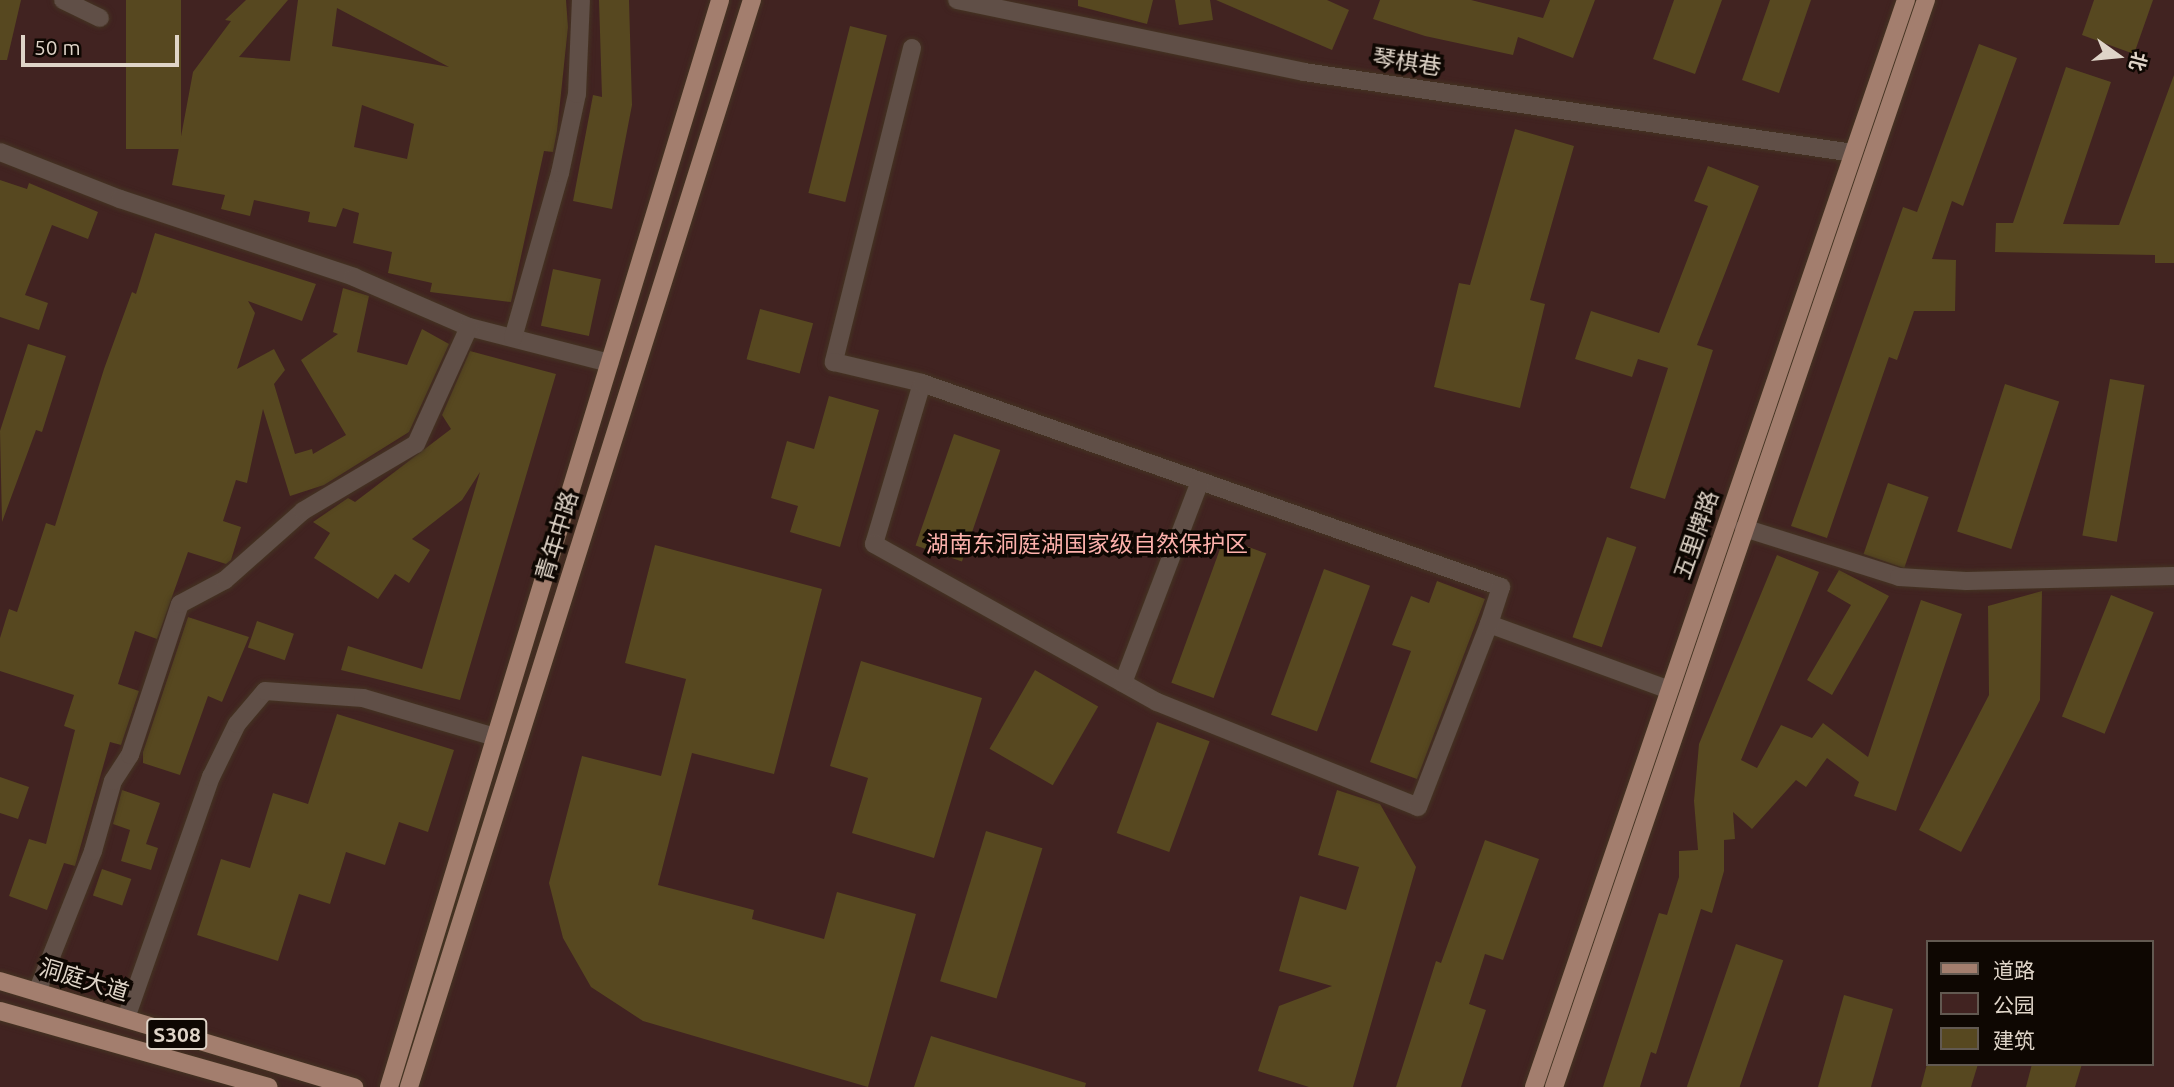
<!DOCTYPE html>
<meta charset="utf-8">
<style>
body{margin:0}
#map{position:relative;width:2174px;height:1087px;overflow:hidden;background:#2b1a07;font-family:Ubuntu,"Noto Sans SC",sans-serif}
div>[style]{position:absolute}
.green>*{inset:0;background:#412321}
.building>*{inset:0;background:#574820;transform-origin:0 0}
.roads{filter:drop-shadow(0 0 2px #443422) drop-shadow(0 0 2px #443422)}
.minor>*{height:18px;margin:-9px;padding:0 9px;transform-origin:9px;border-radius:9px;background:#604f47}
.major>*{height:18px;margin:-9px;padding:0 9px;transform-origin:9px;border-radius:9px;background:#a37e6e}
span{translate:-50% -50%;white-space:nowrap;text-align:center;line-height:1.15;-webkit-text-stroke:7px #0e0702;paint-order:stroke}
.shield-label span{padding:2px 5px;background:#0e0702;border:2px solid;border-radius:5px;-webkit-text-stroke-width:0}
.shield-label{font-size:21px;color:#dfd4c8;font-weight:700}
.street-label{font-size:23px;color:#dfd4c8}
.park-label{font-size:23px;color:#fdb1ac}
.legend{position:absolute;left:1926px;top:940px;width:228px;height:126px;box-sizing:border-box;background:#0e0702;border:2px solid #625951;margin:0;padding:9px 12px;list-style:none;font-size:21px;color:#dfd4c8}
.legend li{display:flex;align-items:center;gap:14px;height:35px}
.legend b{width:35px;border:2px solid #625951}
.north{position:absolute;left:2083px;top:21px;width:70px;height:70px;-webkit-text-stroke:5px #0e0702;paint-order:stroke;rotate:105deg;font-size:19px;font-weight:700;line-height:28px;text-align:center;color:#dfd4c8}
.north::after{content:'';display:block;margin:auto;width:24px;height:32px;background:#dfd4c8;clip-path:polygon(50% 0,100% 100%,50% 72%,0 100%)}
.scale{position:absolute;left:21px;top:35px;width:158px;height:32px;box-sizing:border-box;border:4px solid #dfd4c8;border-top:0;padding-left:9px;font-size:21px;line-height:24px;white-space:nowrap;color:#dfd4c8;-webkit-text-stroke:5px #0e0702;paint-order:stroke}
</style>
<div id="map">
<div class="green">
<div style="clip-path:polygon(evenodd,0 0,2174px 0,2174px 1087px,0 1087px,0 0,1927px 942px,2151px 942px,2151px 1064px,1927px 1064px,1927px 942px)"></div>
</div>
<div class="building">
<div style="clip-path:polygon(0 0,21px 0,7px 60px,0 60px)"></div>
<div style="left:126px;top:0;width:55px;height:149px"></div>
<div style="clip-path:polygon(evenodd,246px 0,288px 0,239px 57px,290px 61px,298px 0,566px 0,568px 27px,557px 131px,553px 152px,544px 151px,511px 302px,430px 292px,432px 283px,388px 273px,392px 252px,353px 243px,359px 213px,343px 208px,336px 227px,308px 222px,310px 212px,254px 200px,250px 216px,221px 209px,225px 195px,172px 185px,193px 72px,231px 21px,225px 20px,246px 0,337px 8px,449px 67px,332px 46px,337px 8px,246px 0,362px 105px,414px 124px,407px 159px,354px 147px,362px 105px)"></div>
<div style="clip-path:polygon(599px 0,629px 0,632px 105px,612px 209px,573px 201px,593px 95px,602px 97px)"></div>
<div style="clip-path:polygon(1078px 0,1153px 0,1147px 24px,1078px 6px)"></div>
<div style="clip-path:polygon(1175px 0,1210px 0,1213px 20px,1179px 25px)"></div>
<div style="clip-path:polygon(1216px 0,1327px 0,1349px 10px,1332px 50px)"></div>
<div style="clip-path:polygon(1380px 0,1471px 0,1543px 18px,1550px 0,1595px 0,1573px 58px,1518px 37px,1513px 55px,1425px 36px,1373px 19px)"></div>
<div style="clip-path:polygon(1674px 0,1722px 0,1695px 74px,1653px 59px)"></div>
<div style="clip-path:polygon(1770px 0,1811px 0,1779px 93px,1742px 80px)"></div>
<div style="clip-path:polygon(2094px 0,2153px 0,2134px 54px,2082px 35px)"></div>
<div style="left:850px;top:26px;width:38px;height:172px;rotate:14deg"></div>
<div style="clip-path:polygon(1979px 44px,2017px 58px,1963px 206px,1952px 201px,1932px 259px,1956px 260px,1955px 311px,1914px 311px,1897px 360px,1889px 357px,1827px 538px,1791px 526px,1903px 207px,1917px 212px)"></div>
<div style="clip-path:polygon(2066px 67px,2111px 82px,2063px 224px,2119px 225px,2174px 75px,2174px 263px,2155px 263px,2155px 255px,1995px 252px,1996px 223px,2013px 223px)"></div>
<div style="clip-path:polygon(1515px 129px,1574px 146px,1530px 300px,1545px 304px,1520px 408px,1434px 387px,1459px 283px,1470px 285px)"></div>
<div style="clip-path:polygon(1708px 166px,1759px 186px,1697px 345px,1713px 350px,1665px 499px,1630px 488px,1668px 368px,1638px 359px,1632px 377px,1575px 359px,1591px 311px,1659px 333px,1708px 206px,1694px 201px)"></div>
<div style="clip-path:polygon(0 180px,27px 189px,29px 183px,98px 212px,88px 239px,52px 225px,25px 295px,48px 303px,39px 330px,0 317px)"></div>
<div style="clip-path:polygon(155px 233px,316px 284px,302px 321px,248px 301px,255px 313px,237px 369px,274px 349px,285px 370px,274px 384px,295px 454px,312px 449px,313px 454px,346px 435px,301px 360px,338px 334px,333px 332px,343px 288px,369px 296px,357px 352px,407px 365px,422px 329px,449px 344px,409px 432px,324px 485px,290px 496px,263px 409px,247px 483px,236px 480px,223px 521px,241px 527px,231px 560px,226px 564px,188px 552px,157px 639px,135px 631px,118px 684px,139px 691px,121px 745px,110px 742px,75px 866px,64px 863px,47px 910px,9px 896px,29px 839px,46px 844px,75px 730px,64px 726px,74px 695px,0 671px,0 638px,9px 609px,17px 612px,46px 523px,55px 526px,104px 369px,132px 292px,136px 294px)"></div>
<div style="left:553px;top:269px;width:49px;height:58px;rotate:12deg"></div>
<div style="left:760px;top:309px;width:55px;height:52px;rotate:15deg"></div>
<div style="clip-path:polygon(28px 344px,66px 356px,42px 432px,36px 430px,2px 522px,0 431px)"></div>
<div style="clip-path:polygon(470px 351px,556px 374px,460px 700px,341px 670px,348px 646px,422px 669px,480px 472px,462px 500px,412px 539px,430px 550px,409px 583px,395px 574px,378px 599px,314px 558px,330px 533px,313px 522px,348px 498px,355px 502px,451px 429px,442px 415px)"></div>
<div style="left:2110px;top:379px;width:35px;height:159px;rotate:10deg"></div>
<div style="left:2005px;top:384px;width:57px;height:155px;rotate:18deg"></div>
<div style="clip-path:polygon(829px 396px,879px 410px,840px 547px,790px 532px,798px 506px,771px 498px,787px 441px,814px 449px)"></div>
<div style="left:954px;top:434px;width:49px;height:118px;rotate:19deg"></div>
<div style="left:1888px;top:483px;width:43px;height:75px;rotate:19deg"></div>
<div style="left:1607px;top:537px;width:31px;height:106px;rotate:19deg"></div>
<div style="left:1224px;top:538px;width:45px;height:154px;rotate:20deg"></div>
<div style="clip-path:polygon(655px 545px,822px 589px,774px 774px,692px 753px,658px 885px,754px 910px,752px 919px,824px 939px,837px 892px,916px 914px,868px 1087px,643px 1021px,591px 987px,563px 938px,549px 883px,582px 756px,661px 776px,686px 679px,625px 663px)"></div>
<div style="clip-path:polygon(1777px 555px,1819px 572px,1741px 760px,1757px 768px,1781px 725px,1812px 738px,1823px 723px,1868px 757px,1921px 600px,1962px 614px,1896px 811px,1854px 796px,1859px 782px,1827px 758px,1806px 787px,1796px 780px,1752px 829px,1733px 812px,1735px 839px,1724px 840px,1724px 871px,1712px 913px,1701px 909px,1656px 1054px,1651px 1052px,1640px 1087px,1603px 1087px,1659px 913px,1667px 915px,1679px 877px,1679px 851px,1698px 850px,1694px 801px,1699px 744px)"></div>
<div style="left:1324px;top:569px;width:49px;height:155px;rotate:20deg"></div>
<div style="clip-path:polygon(1839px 570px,1889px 596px,1832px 695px,1807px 680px,1851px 605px,1827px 591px)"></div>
<div style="clip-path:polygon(1437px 581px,1485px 599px,1417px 779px,1370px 762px,1411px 651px,1392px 645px,1411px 596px,1429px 603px)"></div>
<div style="clip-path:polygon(2042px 591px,2040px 700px,1961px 852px,1919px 830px,1989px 695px,1988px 606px)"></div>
<div style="left:2111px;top:595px;width:46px;height:131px;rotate:22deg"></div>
<div style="clip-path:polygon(188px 617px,249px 637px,222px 702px,208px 696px,180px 775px,143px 763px,143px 752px)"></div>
<div style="left:257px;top:621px;width:39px;height:28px;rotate:19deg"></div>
<div style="clip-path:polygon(861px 661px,982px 698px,934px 858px,852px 833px,868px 778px,830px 766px)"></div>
<div style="left:1035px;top:670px;width:73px;height:91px;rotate:30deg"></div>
<div style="clip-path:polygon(337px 714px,454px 750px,428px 832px,399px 822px,385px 865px,346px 852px,330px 904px,299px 894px,278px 961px,197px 935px,221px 859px,250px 868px,273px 793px,308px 804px)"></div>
<div style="left:1157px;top:722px;width:56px;height:118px;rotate:20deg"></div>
<div style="clip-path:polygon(0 777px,29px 787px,18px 819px,0 813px)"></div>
<div style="clip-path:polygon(122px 790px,160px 803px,146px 844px,158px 848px,151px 870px,121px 861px,130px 830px,113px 824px)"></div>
<div style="clip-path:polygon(1337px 790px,1380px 804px,1416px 867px,1353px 1087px,1309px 1087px,1258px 1071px,1279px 1006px,1332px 986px,1279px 971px,1300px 896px,1346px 910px,1359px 867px,1318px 855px)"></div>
<div style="left:986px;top:831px;width:59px;height:157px;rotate:17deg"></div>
<div style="clip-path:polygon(1485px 840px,1539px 859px,1503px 960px,1485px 954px,1469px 1004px,1486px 1010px,1461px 1087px,1396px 1087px,1436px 961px,1441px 963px)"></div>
<div style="left:102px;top:869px;width:31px;height:28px;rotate:19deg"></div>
<div style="left:1736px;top:944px;width:50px;height:151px;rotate:19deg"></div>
<div style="clip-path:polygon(1844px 995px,1893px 1009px,1871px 1087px,1818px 1087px)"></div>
<div style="clip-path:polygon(931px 1036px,1086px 1083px,1085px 1087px,914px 1087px)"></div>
<div style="clip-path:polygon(1927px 1064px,1978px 1064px,1971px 1087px,1921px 1087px)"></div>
<div style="clip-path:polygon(2032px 1064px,2082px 1064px,2075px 1087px,2026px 1087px)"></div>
</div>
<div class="roads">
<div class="minor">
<div style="left:63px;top:0;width:41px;rotate:25.9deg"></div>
<div style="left:957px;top:0;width:354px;rotate:11.7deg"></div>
<div style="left:1304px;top:72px;width:555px;rotate:8.39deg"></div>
<div style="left:912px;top:48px;width:324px;rotate:104deg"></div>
<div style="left:834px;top:362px;width:90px;rotate:13.4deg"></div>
<div style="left:922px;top:383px;width:168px;rotate:106.6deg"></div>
<div style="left:874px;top:544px;width:324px;rotate:29.2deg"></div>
<div style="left:1157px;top:702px;width:281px;rotate:21.9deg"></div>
<div style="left:1418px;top:807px;width:196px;rotate:-68.8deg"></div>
<div style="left:1489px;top:624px;width:192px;rotate:20.1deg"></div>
<div style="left:0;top:152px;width:129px;rotate:21.4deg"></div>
<div style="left:120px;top:199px;width:247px;rotate:18.4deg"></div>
<div style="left:354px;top:277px;width:125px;rotate:23.5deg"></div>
<div style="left:469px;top:327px;width:145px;rotate:14.4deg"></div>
<div style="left:513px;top:338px;width:172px;rotate:-74.1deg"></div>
<div style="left:560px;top:173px;width:81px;rotate:-77.9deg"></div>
<div style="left:577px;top:94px;width:94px;rotate:-87.6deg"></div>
<div style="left:922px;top:383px;width:614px;rotate:19.41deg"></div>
<div style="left:1501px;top:587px;width:39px;rotate:108deg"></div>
<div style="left:1744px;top:528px;width:163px;rotate:17.5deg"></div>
<div style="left:1899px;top:577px;width:67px;rotate:3.4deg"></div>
<div style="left:1966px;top:581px;width:208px;rotate:-1.4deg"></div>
<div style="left:1123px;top:683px;width:216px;rotate:-69.1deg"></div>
<div style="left:37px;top:992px;width:152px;rotate:-68.3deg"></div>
<div style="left:93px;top:851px;width:73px;rotate:-74.1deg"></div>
<div style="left:113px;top:781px;width:31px;rotate:-57deg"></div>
<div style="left:130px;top:755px;width:159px;rotate:-71.7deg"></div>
<div style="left:180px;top:604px;width:51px;rotate:-28.1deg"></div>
<div style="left:225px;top:580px;width:104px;rotate:-41.5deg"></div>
<div style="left:303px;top:511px;width:131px;rotate:-30.7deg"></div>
<div style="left:416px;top:444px;width:128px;rotate:-65.6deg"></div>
<div style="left:126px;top:1018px;width:256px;rotate:-70.6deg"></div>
<div style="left:211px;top:777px;width:59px;rotate:-63.9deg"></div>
<div style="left:237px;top:724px;width:43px;rotate:-49.7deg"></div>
<div style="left:265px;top:691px;width:98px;rotate:4.1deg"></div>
<div style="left:363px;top:698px;width:138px;rotate:16.5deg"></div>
</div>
<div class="major">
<div style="left:0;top:981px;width:370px;rotate:16.7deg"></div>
<div style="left:0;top:1011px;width:279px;rotate:15.8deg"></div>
<div style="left:389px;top:1087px;width:1136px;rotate:-73.06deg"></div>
<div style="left:409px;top:1087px;width:1140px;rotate:-72.49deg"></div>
<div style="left:1534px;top:1087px;width:1149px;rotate:-71.11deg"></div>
<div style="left:1554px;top:1087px;width:1149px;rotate:-71.11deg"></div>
</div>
</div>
<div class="shield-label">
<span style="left:177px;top:1034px">S308</span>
</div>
<div class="street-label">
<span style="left:1407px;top:62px;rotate:8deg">琴棋巷</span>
<span style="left:1696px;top:535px;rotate:-71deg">五里牌路</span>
<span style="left:557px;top:536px;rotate:-73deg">青年中路</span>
<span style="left:84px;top:980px;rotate:17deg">洞庭大道</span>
</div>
<div class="park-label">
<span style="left:1087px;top:544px">湖南东洞庭湖国家级自然保护区</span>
</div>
<ul class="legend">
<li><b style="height:9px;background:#a37e6e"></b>道路</li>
<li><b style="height:19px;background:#412321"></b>公园</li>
<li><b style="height:19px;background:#574820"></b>建筑</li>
</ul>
<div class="north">北</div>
<div class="scale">50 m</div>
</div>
